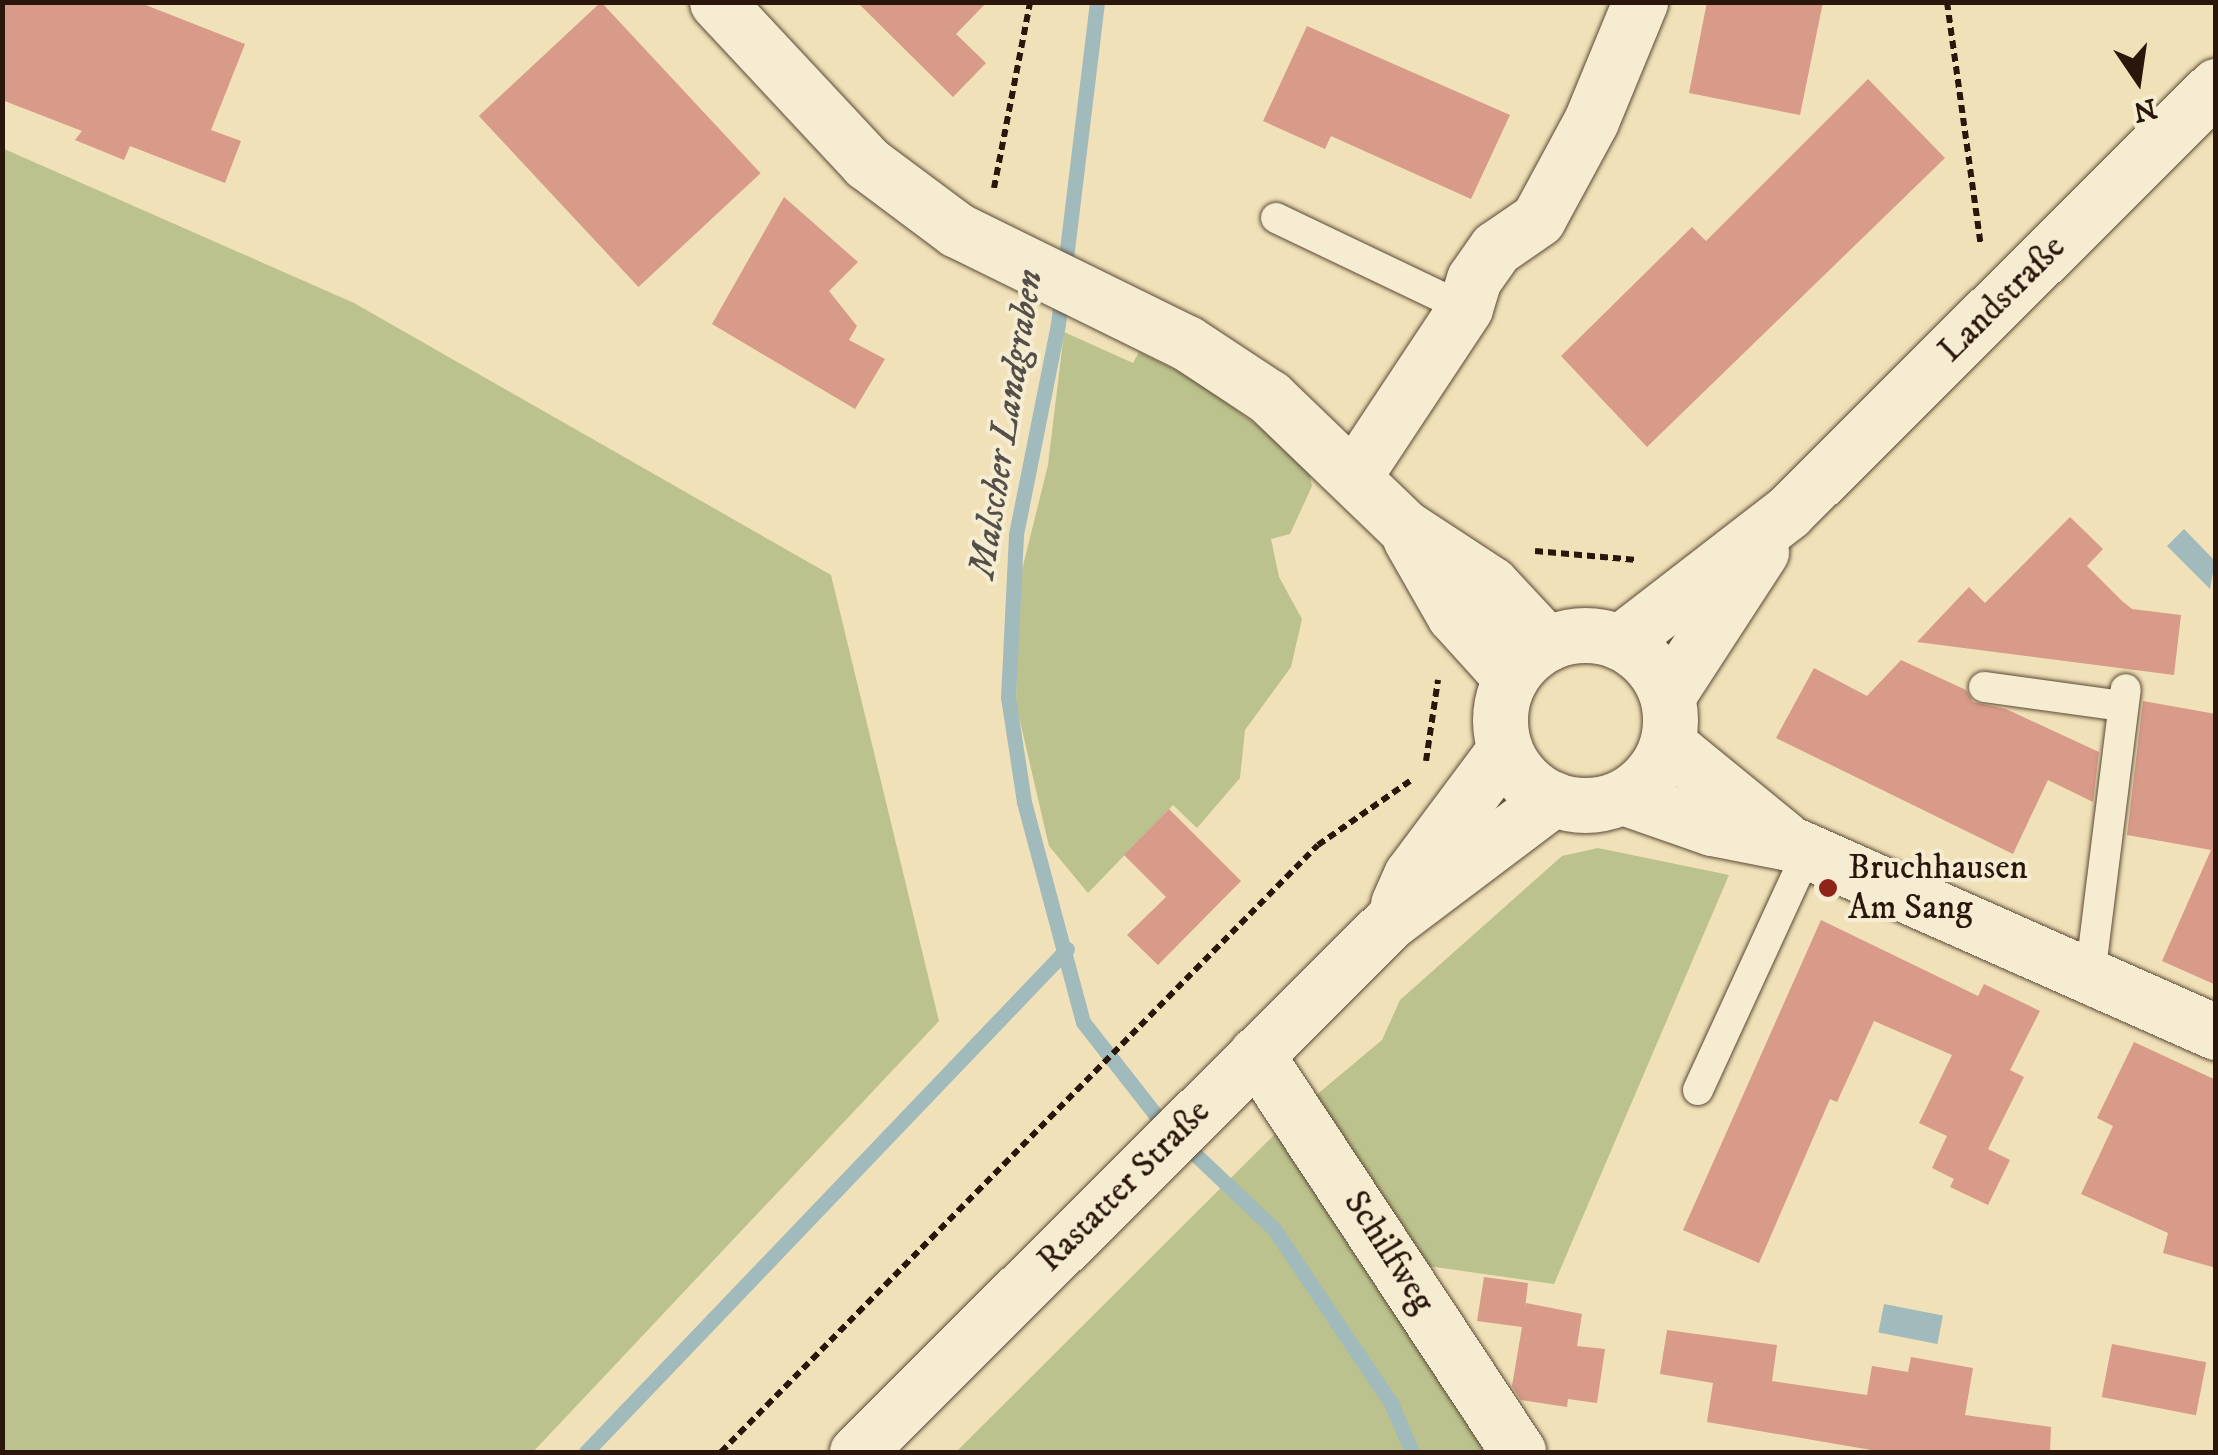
<!DOCTYPE html>
<meta charset="utf-8">
<style>
body{margin:0}
#map{position:relative;width:2218px;height:1455px;overflow:hidden;background:#f0e1b8;font-family:"IM FELL DW Pica",serif}
div>[style]{position:absolute}
.green>*{inset:0;background:#bcc28d}
.water>*{inset:0;background:#a1babb;transform-origin:0 0}
.stream>*{height:15px;margin:-7.5px;padding:0 7.5px;transform-origin:7.5px;border-radius:7.5px;background:#a1babb}
.building>*{inset:0;background:#d89a89;transform-origin:0 0}
.path>*{height:6px;margin-top:-3px;transform-origin:0;background:repeating-linear-gradient(90deg,#2a160a 0 8px,transparent 0 13px)}
.roads{filter:drop-shadow(0 0 2px #5c4936) drop-shadow(0 0 2px #5c4936)}
.lane>*{height:30px;margin:-15px;padding:0 15px;transform-origin:15px;border-radius:15px;background:#f5ecd1}
.street>*{height:55px;margin:-27.5px;padding:0 27.5px;transform-origin:27.5px;border-radius:27.5px;background:#f5ecd1}
.secondary>*{height:55px;margin:-27.5px;padding:0 27.5px;transform-origin:27.5px;border-radius:27.5px;background:#f5ecd1}
.secondary>.ring{margin:-27.5px;padding:0;box-sizing:content-box;background:none;border:55px solid #f5ecd1;border-radius:50%}
.dots>*{width:28px;height:28px;translate:-50% -50%;box-sizing:border-box;border:5px solid #f5ecd1;border-radius:50%}
span{translate:-50% -50%;white-space:nowrap;text-align:center;line-height:1.15;-webkit-text-stroke:8px #f5ecd1;paint-order:stroke}
.street-label{font-size:35px;color:#2a160a}
.poi-label{font-size:35px;color:#2a160a}
.left{translate:0 -50%;text-align:left}
.water-label{font-size:38px;color:#544f48;font-style:italic}
.frame{position:absolute;inset:0;border:5px solid #2a160a;pointer-events:none}
.north{position:absolute;left:2088px;top:30px;width:100px;height:100px;-webkit-text-stroke:8px #f5ecd1;paint-order:stroke;rotate:167deg;font-size:28px;font-weight:700;line-height:40px;text-align:center;color:#2a160a}
.north::after{content:'';display:block;margin:auto;width:35px;height:45px;background:#2a160a;clip-path:polygon(50% 0,100% 100%,50% 72%,0 100%)}
</style>
<div id="map">
<div class="green">
<div style="clip-path:polygon(2px 148px,354px 303px,831px 575px,939px 1021px,533px 1452px,3px 1452px)"></div>
<div style="clip-path:polygon(1064px 332px,1133px 363px,1139px 352px,1194px 379px,1287px 447px,1309px 469px,1312px 486px,1290px 534px,1271px 539px,1279px 577px,1302px 619px,1291px 667px,1245px 730px,1240px 778px,1197px 828px,1173px 805px,1088px 893px,1049px 846px,1016px 704px,1019px 582px,1048px 465px)"></div>
<div style="clip-path:polygon(1598px 848px,1729px 875px,1554px 1284px,1414px 1264px,1308px 1102px,1382px 1040px,1400px 1000px,1562px 856px)"></div>
<div style="clip-path:polygon(1278px 1131px,1490px 1452px,956px 1452px)"></div>
</div>
<div class="water">
<div style="clip-path:polygon(2184px 529px,2215px 561px,2210px 589px,2167px 546px)"></div>
<div style="left:1884px;top:1304px;width:60px;height:29px;rotate:11deg"></div>
</div>
<div class="stream">
<div style="left:1097px;top:2px;width:324px;rotate:96.9deg"></div>
<div style="left:1058px;top:324px;width:215px;rotate:101.3deg"></div>
<div style="left:1016px;top:535px;width:162px;rotate:92.8deg"></div>
<div style="left:1008px;top:697px;width:106px;rotate:81.3deg"></div>
<div style="left:1024px;top:802px;width:228px;rotate:75deg"></div>
<div style="left:1083px;top:1022px;width:130px;rotate:51.9deg"></div>
<div style="left:1163px;top:1124px;width:153px;rotate:43.4deg"></div>
<div style="left:1274px;top:1229px;width:210px;rotate:56.1deg"></div>
<div style="left:1391px;top:1403px;width:53px;rotate:66.8deg"></div>
<div style="left:586px;top:1452px;width:696px;rotate:-46.28deg"></div>
</div>
<div class="building">
<div style="clip-path:polygon(2px 2px,138px 2px,245px 44px,211px 130px,241px 141px,225px 183px,130px 146px,124px 160px,75px 140px,82px 131px,2px 100px)"></div>
<div style="left:601px;top:2px;width:234px;height:167px;rotate:47deg"></div>
<div style="clip-path:polygon(857px 2px,987px 2px,956px 34px,986px 63px,953px 97px)"></div>
<div style="clip-path:polygon(1707px 2px,1823px 2px,1800px 115px,1689px 93px)"></div>
<div style="clip-path:polygon(1307px 26px,1510px 115px,1471px 199px,1331px 136px,1325px 149px,1263px 121px)"></div>
<div style="clip-path:polygon(1868px 79px,1945px 158px,1647px 447px,1561px 356px,1692px 227px,1706px 241px)"></div>
<div style="clip-path:polygon(784px 197px,858px 262px,829px 291px,857px 326px,849px 340px,885px 359px,855px 409px,712px 324px)"></div>
<div style="clip-path:polygon(2070px 517px,2103px 549px,2087px 566px,2122px 601px,2132px 609px,2181px 615px,2174px 675px,1917px 642px,1969px 587px,1985px 603px)"></div>
<div style="clip-path:polygon(1901px 660px,1966px 690px,1973px 702px,2006px 709px,2099px 752px,2093px 802px,2048px 780px,2013px 854px,1776px 738px,1814px 668px,1867px 696px)"></div>
<div style="clip-path:polygon(2143px 701px,2216px 714px,2216px 985px,2162px 961px,2211px 850px,2127px 835px)"></div>
<div style="clip-path:polygon(1169px 809px,1241px 881px,1158px 965px,1127px 935px,1166px 897px,1124px 855px)"></div>
<div style="clip-path:polygon(1821px 920px,1978px 996px,1984px 984px,2040px 1011px,2010px 1070px,2024px 1077px,1988px 1149px,2010px 1160px,1988px 1205px,1950px 1187px,1954px 1179px,1932px 1168px,1947px 1136px,1919px 1123px,1952px 1055px,1874px 1021px,1837px 1102px,1830px 1099px,1759px 1263px,1683px 1230px)"></div>
<div style="clip-path:polygon(2134px 1042px,2216px 1080px,2216px 1268px,2163px 1253px,2168px 1233px,2081px 1194px,2113px 1126px,2097px 1118px)"></div>
<div style="clip-path:polygon(1484px 1277px,1528px 1283px,1525px 1309px,1526px 1303px,1582px 1314px,1577px 1346px,1605px 1349px,1597px 1403px,1568px 1399px,1567px 1407px,1521px 1400px,1512px 1386px,1522px 1327px,1477px 1321px)"></div>
<div style="clip-path:polygon(1667px 1330px,1777px 1345px,1772px 1381px,1867px 1395px,1872px 1366px,1908px 1372px,1911px 1357px,1973px 1368px,1965px 1415px,2051px 1427px,2050px 1452px,1883px 1452px,1707px 1422px,1713px 1383px,1660px 1374px)"></div>
<div style="left:2112px;top:1344px;width:96px;height:54px;rotate:11deg"></div>
</div>
<div class="path">
<div style="left:1947px;top:2px;width:246px;rotate:82.1deg"></div>
<div style="left:994px;top:188px;width:189px;rotate:-79deg"></div>
<div style="left:1535px;top:551px;width:102px;rotate:5deg"></div>
<div style="left:1426px;top:761px;width:82px;rotate:-81.6deg"></div>
<div style="left:721px;top:1452px;width:851px;rotate:-45.48deg"></div>
<div style="left:1318px;top:845px;width:112px;rotate:-34.8deg"></div>
</div>
<div class="roads">
<div class="lane">
<div style="left:1276px;top:218px;width:209px;rotate:25.5deg"></div>
<div style="left:1984px;top:687px;width:140px;rotate:7.8deg"></div>
<div style="left:2090px;top:976px;width:289px;rotate:-82.9deg"></div>
<div style="left:1698px;top:1090px;width:263px;rotate:-65.3deg"></div>
</div>
<div class="street">
<div style="left:717px;top:2px;width:220px;rotate:47deg"></div>
<div style="left:867px;top:163px;width:112px;rotate:36.7deg"></div>
<div style="left:957px;top:230px;width:256px;rotate:26.2deg"></div>
<div style="left:1187px;top:343px;width:98px;rotate:33.4deg"></div>
<div style="left:1269px;top:397px;width:187px;rotate:43.9deg"></div>
<div style="left:1404px;top:527px;width:104px;rotate:33.2deg"></div>
<div style="left:1491px;top:584px;width:82px;rotate:47deg"></div>
<div style="left:1354px;top:476px;width:201px;rotate:-56.5deg"></div>
<div style="left:1465px;top:308px;width:30px;rotate:-73deg"></div>
<div style="left:1474px;top:279px;width:38px;rotate:-55deg"></div>
<div style="left:1496px;top:248px;width:51px;rotate:-34.6deg"></div>
<div style="left:1538px;top:219px;width:111px;rotate:-61.6deg"></div>
<div style="left:1591px;top:121px;width:129px;rotate:-67.6deg"></div>
<div style="left:1410px;top:538px;width:89px;rotate:60.3deg"></div>
<div style="left:1454px;top:615px;width:85px;rotate:47.9deg"></div>
<div style="left:1668px;top:744px;width:149px;rotate:39.3deg"></div>
<div style="left:1623px;top:797px;width:94px;rotate:19.2deg"></div>
<div style="left:1712px;top:828px;width:78px;rotate:11deg"></div>
<div style="left:1789px;top:843px;width:467px;rotate:23.9deg"></div>
<div style="left:1256px;top:1054px;width:476px;rotate:56.6deg"></div>
</div>
<div class="secondary">
<div class="ring" style="left:1500px;top:635px;width:115px;height:115px"></div>
<div style="left:1620px;top:642px;width:212px;rotate:-37.7deg"></div>
<div style="left:1788px;top:512px;width:604px;rotate:-44.87deg"></div>
<div style="left:1668px;top:695px;width:171px;rotate:-57deg"></div>
<div style="left:1398px;top:904px;width:32px;rotate:-66deg"></div>
<div style="left:1411px;top:875px;width:157px;rotate:-53.3deg"></div>
<div style="left:857px;top:1452px;width:753px;rotate:-44.84deg"></div>
<div style="left:1391px;top:921px;width:203px;rotate:-37deg"></div>
</div>
</div>
<div class="dots">
<div style="left:1828px;top:888px;background:#8f2418"></div>
</div>
<div class="street-label">
<span style="left:2002px;top:299px;rotate:-45deg">Landstraße</span>
<span style="left:1124px;top:1186px;rotate:-45deg">Rastatter Straße</span>
<span style="left:1389px;top:1252px;rotate:57deg">Schilfweg</span>
</div>
<div class="poi-label">
<span class="left" style="left:1848px;top:888px">Bruchhausen<br>Am Sang</span>
</div>
<div class="water-label">
<span style="left:1007px;top:424px;rotate:-81deg">Malscher Landgraben</span>
</div>
<div class="frame"></div>
<div class="north">N</div>
</div>
